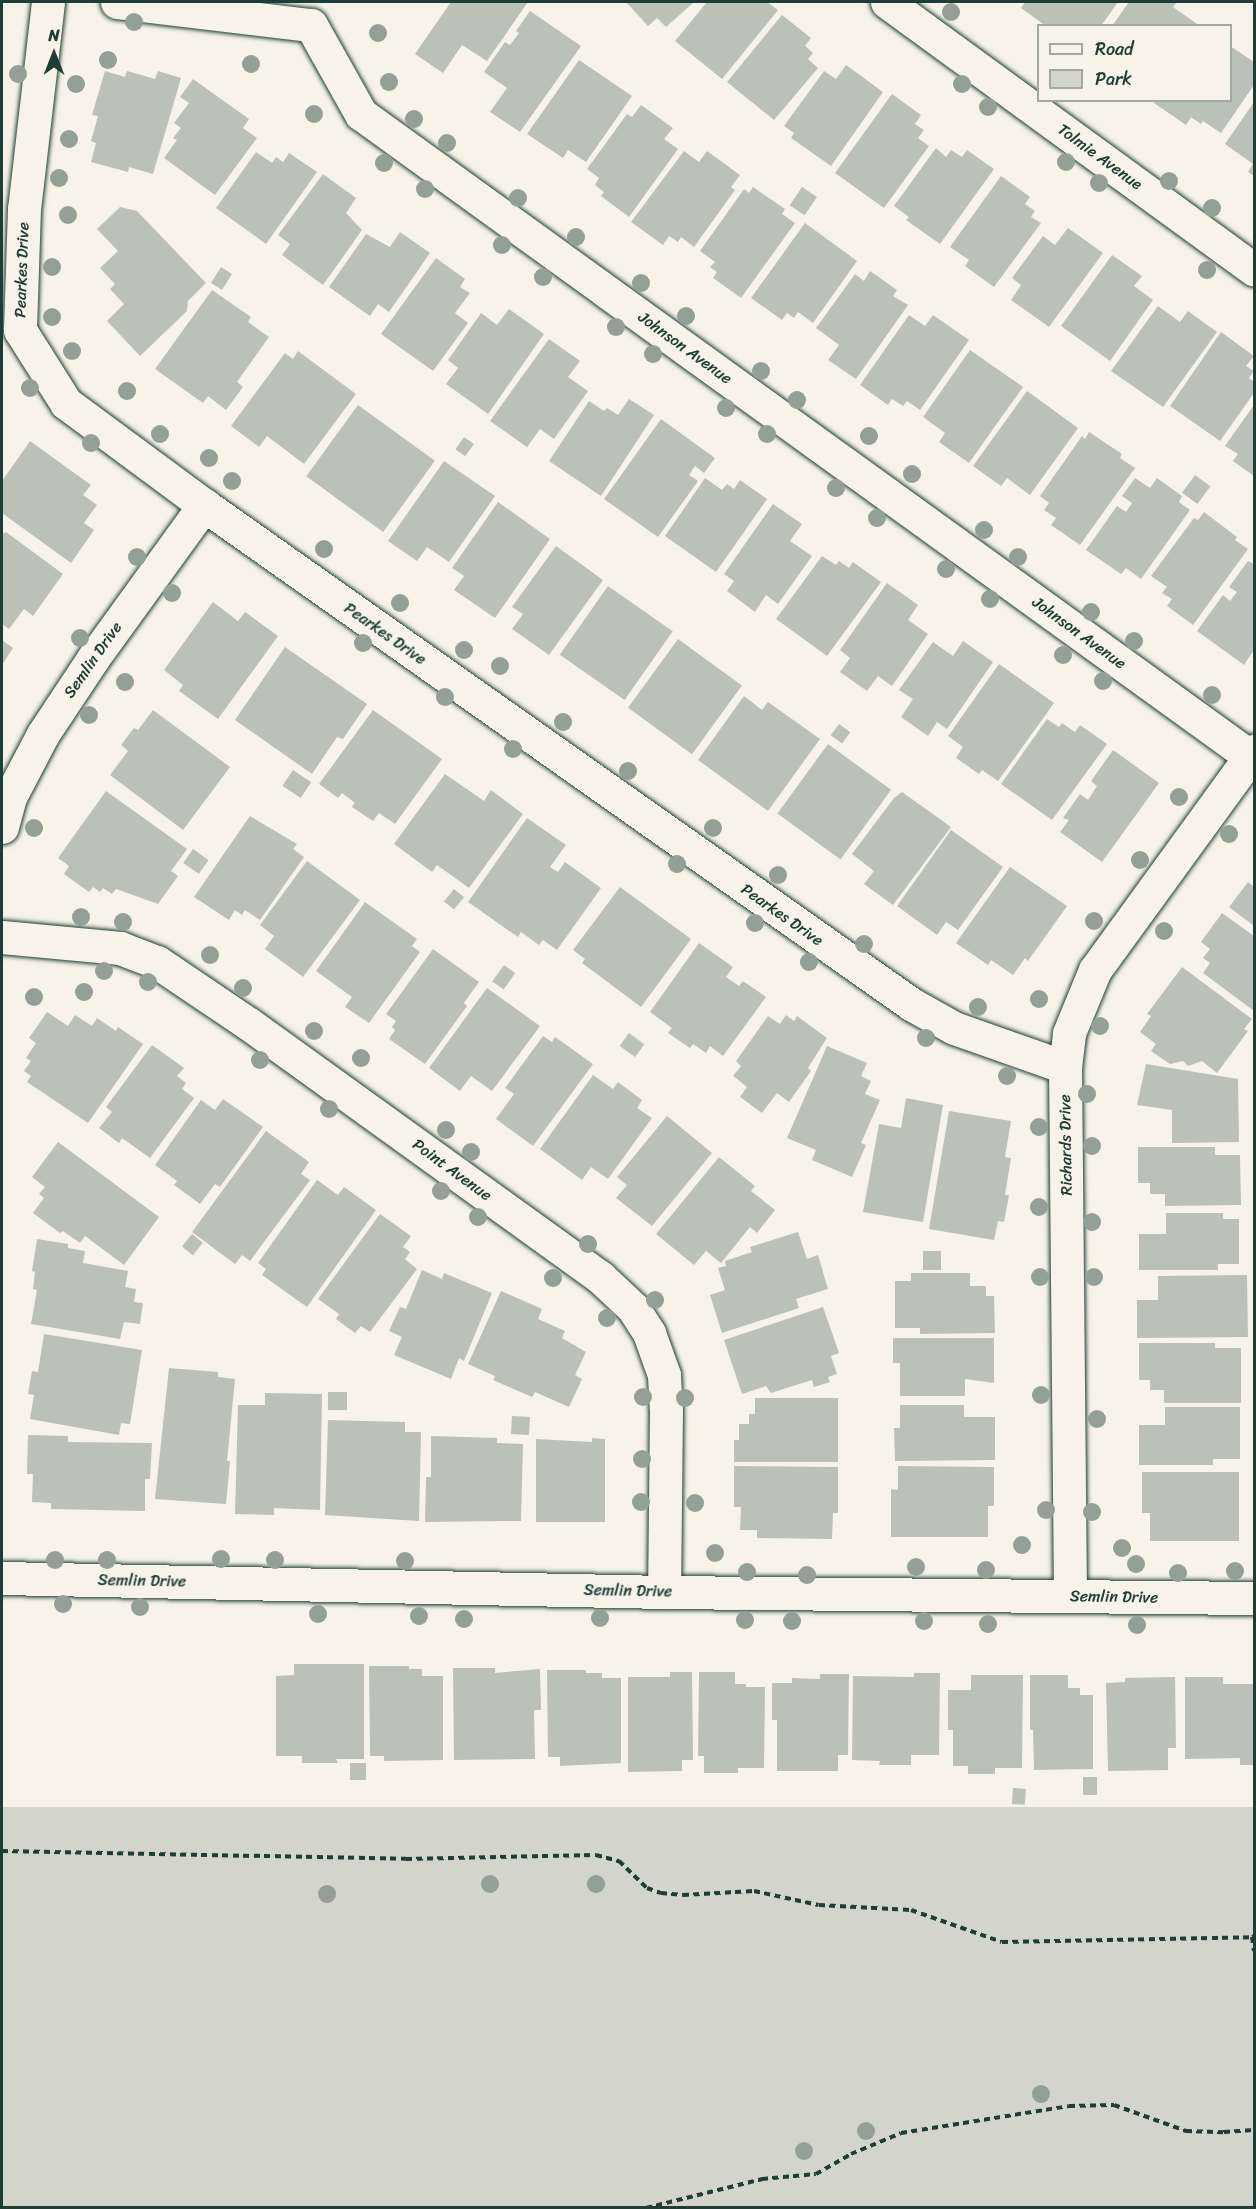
<!DOCTYPE html>
<style>
body{margin:0}
#map{position:relative;width:1256px;height:2209px;overflow:hidden;background:#f7f3e8;font-family:Sriracha,sans-serif}
div>[style]{position:absolute}
.green>*{inset:0;background:#d3d5ca;transform-origin:0 0}
.building>*{inset:0;background:#bbc1b6;transform-origin:0 0}
.path>*{height:4px;margin-top:-2px;transform-origin:0;background:repeating-linear-gradient(90deg,#1f3d34 0 6px,transparent 0 10.5px)}
.roads{filter:drop-shadow(0 0 2px #1f3d34) drop-shadow(0 0 2px #1f3d34)}
.minor>*{height:33px;margin:-16.5px;padding:0 16.5px;transform-origin:16.5px;border-radius:16.5px;background:#f7f3e8}
.trees>*{width:18px;height:18px;margin:-9px;border-radius:50%;background:#949f96}
span{translate:-50% -50%;white-space:nowrap;text-align:center;line-height:1.15;-webkit-text-stroke:5px #f7f3e8;paint-order:stroke}
.street-label{font-size:16px;color:#1f3d34}
.frame{position:absolute;inset:0;border:3px solid #1f3d34;pointer-events:none}
.legend{position:absolute;left:1037px;top:24px;width:195px;height:78px;box-sizing:border-box;background:#f7f3e8;border:2px solid #a1aaa0;margin:0;padding:8px 10px;list-style:none;font-size:18px;color:#1f3d34}
.legend li{display:flex;align-items:center;gap:12px;height:30px}
.legend b{width:30px;border:2px solid #a1aaa0}
.north{position:absolute;left:24px;top:24px;width:60px;height:60px;-webkit-text-stroke:4px #f7f3e8;paint-order:stroke;rotate:0deg;font-size:16px;font-weight:700;line-height:24px;text-align:center;color:#1f3d34}
.north::after{content:'';display:block;margin:auto;width:21px;height:27px;background:#1f3d34;clip-path:polygon(50% 0,100% 100%,50% 72%,0 100%)}
</style>
<div id="map">
<div class="green">
<div style="left:1254px;top:1807px;width:400px;height:1252px;rotate:90deg"></div>
</div>
<div class="building">
<div style="clip-path:polygon(451px 2px,528px 2px,487px 61px,462px 45px,443px 73px,415px 54px)"></div>
<div style="clip-path:polygon(626px 2px,694px 2px,666px 27px,657px 18px,648px 26px)"></div>
<div style="clip-path:polygon(707px 2px,767px 2px,778px 10px,722px 79px,675px 41px)"></div>
<div style="clip-path:polygon(1025px 2px,1118px 2px,1101px 26px,1046px 26px,1021px 8px)"></div>
<div style="clip-path:polygon(1129px 2px,1177px 2px,1173px 7px,1200px 26px,1112px 26px)"></div>
<div style="clip-path:polygon(530px 11px,581px 46px,520px 132px,490px 112px,507px 88px,484px 72px,505px 42px,510px 45px,519px 33px,516px 31px)"></div>
<div style="clip-path:polygon(782px 15px,811px 38px,805px 46px,813px 53px,808px 59px,818px 68px,774px 120px,727px 82px)"></div>
<div style="clip-path:polygon(1230px 46px,1254px 62px,1254px 85px,1221px 133px,1203px 121px,1201px 124px,1191px 117px,1186px 125px,1154px 103px,1156px 100px,1230px 100px)"></div>
<div style="clip-path:polygon(579px 60px,632px 96px,586px 162px,568px 150px,563px 158px,527px 134px)"></div>
<div style="clip-path:polygon(846px 65px,883px 92px,831px 166px,791px 138px,794px 133px,784px 126px,824px 71px,836px 79px)"></div>
<div style="clip-path:polygon(105px 71px,125px 77px,127px 71px,155px 79px,158px 71px,181px 78px,153px 174px,129px 167px,128px 172px,91px 162px,96px 143px,91px 141px,98px 116px,92px 115px)"></div>
<div style="clip-path:polygon(193px 79px,249px 119px,243px 128px,257px 138px,215px 195px,164px 158px,177px 140px,173px 138px,181px 128px,174px 123px,189px 103px,180px 97px)"></div>
<div style="clip-path:polygon(892px 94px,921px 115px,915px 124px,924px 130px,918px 138px,929px 146px,884px 208px,835px 173px)"></div>
<div style="clip-path:polygon(1254px 102px,1254px 176px,1248px 172px,1253px 164px,1225px 144px)"></div>
<div style="clip-path:polygon(641px 105px,673px 128px,664px 139px,678px 149px,629px 217px,601px 196px,604px 192px,595px 185px,599px 178px,587px 169px,627px 114px,632px 117px)"></div>
<div style="clip-path:polygon(936px 148px,946px 157px,951px 150px,962px 157px,967px 150px,994px 169px,940px 244px,906px 220px,909px 217px,894px 206px)"></div>
<div style="clip-path:polygon(684px 151px,699px 162px,707px 151px,740px 175px,731px 187px,735px 190px,694px 247px,681px 237px,678px 242px,669px 236px,663px 245px,631px 222px)"></div>
<div style="clip-path:polygon(256px 152px,272px 163px,276px 157px,283px 162px,289px 153px,317px 172px,266px 244px,216px 208px)"></div>
<div style="clip-path:polygon(323px 174px,356px 198px,346px 213px,362px 230px,323px 285px,282px 255px,290px 244px,278px 235px)"></div>
<div style="clip-path:polygon(1001px 176px,1030px 197px,1025px 204px,1035px 211px,1031px 217px,1041px 223px,994px 287px,965px 266px,969px 260px,950px 247px)"></div>
<div style="clip-path:polygon(753px 187px,785px 209px,782px 214px,795px 223px,741px 298px,713px 278px,717px 272px,710px 267px,715px 262px,700px 251px,744px 189px,749px 193px)"></div>
<div style="left:802px;top:187px;width:18px;height:22px;rotate:34deg"></div>
<div style="clip-path:polygon(120px 207px,137px 211px,206px 283px,188px 301px,187px 311px,140px 356px,107px 321px,124px 304px,110px 289px,115px 284px,100px 268px,118px 251px,97px 229px)"></div>
<div style="clip-path:polygon(805px 223px,857px 261px,813px 323px,798px 312px,794px 318px,787px 313px,782px 320px,751px 298px)"></div>
<div style="clip-path:polygon(1068px 228px,1103px 253px,1049px 327px,1011px 300px,1021px 285px,1012px 278px,1043px 236px,1055px 245px)"></div>
<div style="clip-path:polygon(400px 232px,430px 253px,389px 312px,378px 304px,370px 316px,329px 287px,366px 234px,390px 247px)"></div>
<div style="clip-path:polygon(1112px 255px,1142px 276px,1134px 286px,1153px 300px,1110px 361px,1061px 326px)"></div>
<div style="clip-path:polygon(436px 258px,465px 279px,460px 287px,470px 293px,455px 313px,468px 323px,433px 371px,381px 334px)"></div>
<div style="left:221px;top:267px;width:13px;height:19px;rotate:32deg"></div>
<div style="clip-path:polygon(870px 271px,897px 290px,893px 296px,908px 305px,856px 379px,828px 360px,839px 345px,816px 328px,855px 274px,864px 281px)"></div>
<div style="clip-path:polygon(212px 290px,251px 317px,248px 322px,269px 337px,237px 382px,243px 387px,226px 410px,208px 396px,203px 403px,155px 369px)"></div>
<div style="clip-path:polygon(1158px 306px,1180px 322px,1188px 311px,1217px 332px,1163px 407px,1111px 371px)"></div>
<div style="clip-path:polygon(509px 309px,544px 334px,488px 414px,446px 384px,458px 368px,448px 360px,481px 313px,497px 325px)"></div>
<div style="clip-path:polygon(909px 315px,925px 326px,933px 315px,969px 340px,920px 410px,907px 401px,903px 406px,892px 399px,888px 405px,860px 385px)"></div>
<div style="clip-path:polygon(1221px 332px,1254px 356px,1246px 366px,1254px 371px,1249px 378px,1254px 382px,1254px 393px,1220px 441px,1170px 406px)"></div>
<div style="clip-path:polygon(549px 339px,580px 361px,568px 377px,588px 391px,554px 439px,540px 429px,527px 447px,490px 421px)"></div>
<div style="clip-path:polygon(970px 350px,1023px 387px,969px 463px,939px 442px,945px 433px,923px 417px)"></div>
<div style="clip-path:polygon(298px 351px,356px 394px,304px 464px,267px 436px,259px 447px,231px 426px,285px 353px,293px 359px)"></div>
<div style="clip-path:polygon(1027px 391px,1078px 428px,1030px 495px,1007px 478px,1001px 486px,973px 466px)"></div>
<div style="clip-path:polygon(629px 399px,654px 415px,601px 496px,549px 461px,589px 401px,604px 411px,607px 408px,618px 415px)"></div>
<div style="left:358px;top:405px;width:95px;height:88px;rotate:36deg"></div>
<div style="clip-path:polygon(1254px 405px,1254px 476px,1233px 461px,1238px 454px,1225px 446px)"></div>
<div style="clip-path:polygon(661px 419px,715px 458px,704px 473px,695px 466px,689px 475px,698px 481px,658px 537px,604px 499px)"></div>
<div style="clip-path:polygon(1089px 432px,1122px 454px,1120px 458px,1135px 468px,1080px 545px,1051px 525px,1056px 518px,1044px 510px,1049px 503px,1040px 496px,1082px 436px,1085px 439px)"></div>
<div style="left:464px;top:437px;width:12px;height:15px;rotate:35deg"></div>
<div style="clip-path:polygon(30px 441px,91px 485px,83px 495px,97px 505px,84px 523px,94px 530px,71px 563px,2px 513px,2px 481px)"></div>
<div style="clip-path:polygon(444px 461px,495px 496px,449px 562px,427px 547px,417px 561px,388px 541px)"></div>
<div style="left:1195px;top:475px;width:19px;height:22px;rotate:36deg"></div>
<div style="clip-path:polygon(705px 478px,722px 490px,727px 484px,734px 489px,740px 480px,767px 499px,716px 572px,665px 536px)"></div>
<div style="clip-path:polygon(1135px 478px,1150px 488px,1157px 478px,1182px 496px,1179px 502px,1190px 510px,1141px 579px,1126px 568px,1121px 574px,1086px 550px,1117px 506px,1126px 512px,1132px 503px,1122px 496px)"></div>
<div style="clip-path:polygon(498px 502px,550px 539px,495px 618px,454px 590px,464px 576px,452px 568px)"></div>
<div style="clip-path:polygon(773px 504px,802px 524px,790px 541px,812px 556px,778px 604px,766px 595px,755px 612px,727px 591px,734px 581px,724px 574px)"></div>
<div style="clip-path:polygon(1204px 512px,1237px 537px,1235px 540px,1248px 549px,1193px 625px,1167px 606px,1172px 599px,1162px 593px,1167px 587px,1151px 576px,1194px 518px,1198px 520px)"></div>
<div style="clip-path:polygon(6px 532px,63px 574px,33px 616px,24px 609px,9px 629px,2px 624px,2px 534px)"></div>
<div style="clip-path:polygon(556px 546px,603px 580px,549px 655px,512px 629px,523px 614px,512px 607px)"></div>
<div style="clip-path:polygon(822px 556px,836px 565px,839px 561px,849px 568px,853px 562px,881px 582px,827px 656px,776px 619px)"></div>
<div style="clip-path:polygon(1248px 561px,1254px 564px,1254px 650px,1244px 665px,1197px 631px,1223px 595px,1230px 601px,1237px 592px,1229px 587px)"></div>
<div style="clip-path:polygon(887px 583px,918px 605px,908px 620px,928px 634px,892px 686px,878px 676px,867px 691px,840px 672px,850px 658px,840px 650px)"></div>
<div style="left:608px;top:586px;width:79px;height:84px;rotate:35deg"></div>
<div style="clip-path:polygon(213px 602px,238px 621px,245px 612px,278px 636px,218px 719px,179px 691px,183px 685px,164px 670px)"></div>
<div style="left:678px;top:639px;width:79px;height:85px;rotate:36deg"></div>
<div style="clip-path:polygon(2px 640px,13px 648px,2px 665px)"></div>
<div style="clip-path:polygon(963px 641px,993px 662px,947px 729px,937px 722px,928px 736px,901px 717px,913px 699px,899px 690px,933px 642px,953px 656px)"></div>
<div style="clip-path:polygon(285px 647px,367px 704px,343px 739px,337px 737px,312px 774px,235px 720px)"></div>
<div style="clip-path:polygon(999px 664px,1054px 703px,998px 781px,982px 770px,979px 774px,956px 758px,963px 747px,948px 736px)"></div>
<div style="clip-path:polygon(744px 696px,762px 710px,768px 702px,820px 739px,768px 811px,698px 760px)"></div>
<div style="clip-path:polygon(153px 710px,230px 767px,183px 830px,110px 775px,128px 751px,121px 745px,134px 728px,138px 730px)"></div>
<div style="clip-path:polygon(373px 710px,442px 759px,395px 824px,379px 813px,373px 821px,352px 807px,355px 803px,342px 793px,338px 798px,319px 784px)"></div>
<div style="clip-path:polygon(1047px 719px,1059px 727px,1062px 723px,1075px 732px,1080px 725px,1107px 744px,1052px 820px,1001px 784px)"></div>
<div style="left:839px;top:724px;width:14px;height:14px;rotate:36deg"></div>
<div style="left:828px;top:744px;width:78px;height:86px;rotate:36deg"></div>
<div style="clip-path:polygon(1113px 750px,1159px 783px,1102px 862px,1060px 832px,1069px 820px,1063px 818px,1080px 794px,1088px 800px,1097px 786px,1091px 781px)"></div>
<div style="left:293px;top:770px;width:22px;height:19px;rotate:34deg"></div>
<div style="clip-path:polygon(445px 774px,484px 801px,491px 790px,523px 814px,469px 888px,437px 865px,432px 872px,394px 844px)"></div>
<div style="clip-path:polygon(106px 791px,187px 849px,171px 871px,178px 876px,158px 904px,116px 889px,112px 894px,103px 888px,100px 892px,93px 887px,89px 892px,64px 874px,69px 866px,58px 858px)"></div>
<div style="clip-path:polygon(902px 792px,951px 827px,893px 905px,864px 884px,874px 871px,852px 854px,894px 798px)"></div>
<div style="clip-path:polygon(250px 816px,297px 844px,293px 849px,304px 857px,260px 920px,245px 910px,242px 915px,235px 910px,229px 920px,194px 897px)"></div>
<div style="clip-path:polygon(527px 818px,566px 845px,550px 867px,558px 872px,565px 862px,601px 888px,557px 950px,543px 940px,539px 945px,521px 932px,518px 937px,468px 902px)"></div>
<div style="clip-path:polygon(951px 830px,1003px 867px,958px 930px,946px 922px,937px 935px,897px 906px)"></div>
<div style="left:193px;top:849px;width:19px;height:17px;rotate:35deg"></div>
<div style="clip-path:polygon(307px 861px,360px 900px,303px 977px,265px 949px,274px 936px,260px 925px)"></div>
<div style="clip-path:polygon(1010px 867px,1067px 906px,1028px 961px,1025px 958px,1013px 975px,991px 960px,988px 965px,956px 943px)"></div>
<div style="clip-path:polygon(1248px 882px,1254px 887px,1254px 926px,1229px 907px)"></div>
<div style="clip-path:polygon(620px 887px,691px 939px,641px 1007px,582px 963px,585px 959px,573px 950px)"></div>
<div style="left:454px;top:889px;width:13px;height:16px;rotate:39deg"></div>
<div style="clip-path:polygon(365px 902px,417px 939px,412px 946px,420px 952px,369px 1023px,345px 1007px,352px 997px,316px 971px)"></div>
<div style="clip-path:polygon(1222px 913px,1254px 936px,1254px 1011px,1203px 973px,1210px 963px,1203px 958px,1210px 949px,1201px 942px)"></div>
<div style="clip-path:polygon(699px 943px,733px 967px,726px 977px,739px 986px,743px 981px,766px 997px,723px 1056px,710px 1046px,706px 1053px,693px 1044px,690px 1048px,668px 1033px,672px 1028px,650px 1012px)"></div>
<div style="clip-path:polygon(433px 949px,479px 982px,464px 1003px,467px 1006px,425px 1064px,389px 1039px,395px 1030px,392px 1027px,396px 1021px,386px 1014px)"></div>
<div style="left:504px;top:965px;width:14px;height:20px;rotate:36deg"></div>
<div style="clip-path:polygon(1182px 967px,1252px 1019px,1244px 1029px,1248px 1031px,1217px 1073px,1202px 1061px,1188px 1066px,1183px 1061px,1170px 1064px,1151px 1051px,1156px 1044px,1140px 1032px,1151px 1016px,1147px 1014px)"></div>
<div style="clip-path:polygon(487px 988px,540px 1026px,492px 1091px,471px 1076px,460px 1091px,429px 1068px)"></div>
<div style="clip-path:polygon(47px 1012px,68px 1026px,75px 1015px,92px 1026px,97px 1018px,116px 1031px,118px 1027px,143px 1044px,88px 1123px,27px 1082px,31px 1076px,24px 1071px,31px 1061px,26px 1058px,36px 1043px,29px 1038px)"></div>
<div style="clip-path:polygon(786px 1015px,794px 1021px,797px 1016px,827px 1038px,808px 1068px,811px 1071px,789px 1102px,777px 1093px,762px 1113px,740px 1097px,747px 1087px,733px 1076px,741px 1066px,736px 1061px,768px 1016px,780px 1024px)"></div>
<div style="left:629px;top:1033px;width:19px;height:16px;rotate:36deg"></div>
<div style="clip-path:polygon(543px 1036px,552px 1042px,555px 1037px,593px 1064px,533px 1146px,496px 1119px,514px 1094px,505px 1088px)"></div>
<div style="clip-path:polygon(152px 1045px,184px 1068px,177px 1076px,186px 1083px,182px 1089px,194px 1098px,150px 1158px,122px 1138px,119px 1143px,99px 1128px,112px 1112px,106px 1107px)"></div>
<div style="clip-path:polygon(827px 1046px,867px 1063px,861px 1076px,871px 1081px,865px 1094px,880px 1100px,861px 1143px,866px 1145px,852px 1177px,812px 1160px,816px 1150px,787px 1138px)"></div>
<div style="clip-path:polygon(1146px 1064px,1238px 1079px,1239px 1142px,1172px 1143px,1172px 1110px,1137px 1105px)"></div>
<div style="clip-path:polygon(593px 1075px,613px 1089px,618px 1082px,642px 1100px,637px 1108px,652px 1118px,608px 1179px,591px 1167px,582px 1180px,540px 1149px)"></div>
<div style="clip-path:polygon(906px 1098px,943px 1105px,923px 1222px,863px 1212px,879px 1124px,901px 1128px)"></div>
<div style="clip-path:polygon(223px 1099px,263px 1127px,220px 1187px,215px 1184px,200px 1204px,174px 1185px,177px 1181px,155px 1165px,201px 1100px,215px 1110px)"></div>
<div style="clip-path:polygon(949px 1111px,1011px 1121px,1005px 1157px,1011px 1158px,1005px 1195px,1009px 1195px,1004px 1222px,998px 1221px,994px 1240px,929px 1229px)"></div>
<div style="clip-path:polygon(667px 1116px,712px 1153px,652px 1226px,616px 1198px,627px 1185px,617px 1177px)"></div>
<div style="clip-path:polygon(266px 1131px,309px 1162px,301px 1174px,310px 1180px,250px 1261px,242px 1255px,235px 1264px,192px 1232px)"></div>
<div style="clip-path:polygon(58px 1142px,159px 1217px,124px 1265px,85px 1236px,80px 1243px,63px 1231px,60px 1233px,33px 1213px,44px 1198px,39px 1194px,45px 1187px,32px 1177px)"></div>
<div style="clip-path:polygon(1138px 1147px,1215px 1147px,1215px 1155px,1240px 1155px,1241px 1205px,1165px 1206px,1165px 1194px,1150px 1194px,1150px 1183px,1138px 1183px)"></div>
<div style="clip-path:polygon(719px 1157px,755px 1186px,751px 1191px,775px 1210px,757px 1233px,750px 1227px,721px 1263px,706px 1251px,694px 1265px,656px 1234px)"></div>
<div style="clip-path:polygon(317px 1180px,338px 1195px,344px 1187px,376px 1210px,307px 1307px,262px 1275px,266px 1269px,258px 1263px)"></div>
<div style="clip-path:polygon(1166px 1213px,1223px 1213px,1223px 1219px,1239px 1219px,1239px 1264px,1218px 1264px,1218px 1270px,1139px 1270px,1139px 1234px,1166px 1234px)"></div>
<div style="clip-path:polygon(380px 1214px,411px 1236px,403px 1247px,410px 1252px,405px 1259px,417px 1269px,370px 1332px,361px 1326px,355px 1333px,336px 1319px,339px 1314px,318px 1299px)"></div>
<div style="clip-path:polygon(798px 1232px,807px 1259px,818px 1255px,828px 1289px,796px 1299px,799px 1308px,722px 1333px,710px 1295px,725px 1290px,718px 1268px,726px 1266px,725px 1261px,752px 1252px,750px 1247px)"></div>
<div style="left:192px;top:1234px;width:14px;height:16px;rotate:39deg"></div>
<div style="clip-path:polygon(37px 1239px,68px 1244px,68px 1248px,85px 1251px,83px 1263px,128px 1271px,125px 1287px,136px 1289px,134px 1302px,143px 1303px,140px 1324px,124px 1322px,120px 1339px,31px 1324px,37px 1290px,33px 1289px,35px 1272px,32px 1271px)"></div>
<div style="left:923px;top:1251px;width:18px;height:19px"></div>
<div style="clip-path:polygon(422px 1270px,442px 1279px,444px 1273px,492px 1293px,464px 1361px,459px 1358px,451px 1379px,394px 1355px,402px 1337px,389px 1331px,400px 1307px,406px 1309px)"></div>
<div style="clip-path:polygon(911px 1273px,970px 1273px,970px 1286px,986px 1286px,986px 1296px,994px 1296px,995px 1333px,920px 1334px,920px 1328px,895px 1328px,895px 1281px,911px 1281px)"></div>
<div style="clip-path:polygon(1247px 1275px,1248px 1337px,1137px 1338px,1137px 1300px,1158px 1300px,1158px 1276px)"></div>
<div style="clip-path:polygon(501px 1291px,542px 1309px,538px 1319px,565px 1331px,562px 1338px,586px 1352px,575px 1375px,582px 1379px,569px 1407px,535px 1392px,532px 1397px,493px 1380px,495px 1376px,468px 1364px)"></div>
<div style="clip-path:polygon(823px 1307px,839px 1353px,831px 1356px,837px 1374px,828px 1377px,830px 1382px,814px 1387px,812px 1380px,771px 1393px,766px 1386px,742px 1394px,724px 1340px)"></div>
<div style="clip-path:polygon(44px 1334px,142px 1350px,130px 1424px,121px 1423px,119px 1435px,30px 1419px,34px 1395px,28px 1394px,32px 1371px,38px 1372px)"></div>
<div style="clip-path:polygon(893px 1338px,994px 1338px,994px 1383px,965px 1379px,965px 1396px,900px 1396px,900px 1363px,893px 1363px)"></div>
<div style="clip-path:polygon(1139px 1343px,1215px 1343px,1215px 1348px,1241px 1348px,1241px 1403px,1164px 1403px,1164px 1390px,1150px 1390px,1150px 1380px,1139px 1380px)"></div>
<div style="clip-path:polygon(169px 1368px,218px 1372px,218px 1377px,235px 1379px,227px 1461px,230px 1461px,226px 1504px,155px 1499px)"></div>
<div style="left:328px;top:1392px;width:19px;height:18px"></div>
<div style="clip-path:polygon(265px 1393px,322px 1394px,320px 1510px,274px 1508px,274px 1515px,235px 1514px,238px 1405px,265px 1405px)"></div>
<div style="clip-path:polygon(755px 1398px,838px 1398px,838px 1462px,734px 1462px,734px 1440px,739px 1440px,739px 1424px,749px 1424px,749px 1414px,755px 1414px)"></div>
<div style="clip-path:polygon(900px 1405px,964px 1405px,964px 1417px,995px 1417px,995px 1460px,895px 1461px,894px 1428px,900px 1428px)"></div>
<div style="clip-path:polygon(1165px 1407px,1240px 1407px,1240px 1459px,1213px 1459px,1213px 1465px,1139px 1465px,1139px 1425px,1165px 1425px)"></div>
<div style="left:512px;top:1416px;width:18px;height:18px;rotate:3deg"></div>
<div style="clip-path:polygon(328px 1420px,405px 1422px,405px 1432px,421px 1432px,419px 1521px,325px 1515px)"></div>
<div style="clip-path:polygon(28px 1435px,68px 1436px,68px 1442px,152px 1443px,150px 1479px,145px 1479px,145px 1511px,51px 1509px,51px 1503px,32px 1502px,33px 1474px,27px 1474px)"></div>
<div style="clip-path:polygon(431px 1436px,497px 1438px,497px 1443px,523px 1444px,521px 1521px,425px 1522px,426px 1477px,431px 1477px)"></div>
<div style="clip-path:polygon(592px 1438px,605px 1439px,605px 1522px,536px 1522px,536px 1439px,592px 1442px)"></div>
<div style="clip-path:polygon(734px 1466px,838px 1467px,838px 1513px,833px 1513px,832px 1539px,757px 1538px,757px 1530px,740px 1530px,741px 1507px,734px 1507px)"></div>
<div style="clip-path:polygon(898px 1466px,994px 1467px,994px 1506px,988px 1506px,988px 1537px,891px 1537px,891px 1489px,898px 1490px)"></div>
<div style="clip-path:polygon(1142px 1472px,1239px 1472px,1239px 1541px,1150px 1541px,1150px 1513px,1142px 1513px)"></div>
<div style="clip-path:polygon(294px 1664px,364px 1664px,364px 1759px,336px 1759px,338px 1763px,302px 1763px,302px 1756px,276px 1756px,276px 1676px,294px 1675px)"></div>
<div style="clip-path:polygon(369px 1666px,409px 1666px,409px 1669px,422px 1669px,422px 1676px,443px 1676px,443px 1760px,384px 1761px,384px 1756px,370px 1756px)"></div>
<div style="clip-path:polygon(453px 1668px,495px 1668px,495px 1673px,540px 1669px,541px 1710px,534px 1710px,535px 1759px,454px 1760px)"></div>
<div style="clip-path:polygon(547px 1670px,586px 1670px,586px 1673px,602px 1673px,602px 1678px,621px 1678px,621px 1763px,560px 1766px,560px 1757px,548px 1757px)"></div>
<div style="clip-path:polygon(670px 1672px,692px 1672px,693px 1760px,682px 1760px,682px 1771px,628px 1772px,628px 1677px,670px 1677px)"></div>
<div style="clip-path:polygon(699px 1672px,735px 1672px,735px 1684px,746px 1684px,746px 1687px,765px 1687px,764px 1768px,738px 1768px,738px 1773px,704px 1773px,704px 1756px,698px 1756px)"></div>
<div style="clip-path:polygon(914px 1673px,940px 1673px,939px 1755px,911px 1755px,911px 1765px,879px 1765px,880px 1761px,852px 1760px,853px 1676px,914px 1677px)"></div>
<div style="clip-path:polygon(820px 1674px,849px 1674px,848px 1755px,838px 1755px,838px 1771px,777px 1771px,777px 1720px,772px 1720px,772px 1683px,792px 1683px,792px 1678px,820px 1679px)"></div>
<div style="clip-path:polygon(971px 1675px,1023px 1675px,1022px 1768px,995px 1768px,995px 1774px,968px 1774px,968px 1766px,953px 1766px,953px 1730px,948px 1730px,948px 1690px,971px 1690px)"></div>
<div style="clip-path:polygon(1030px 1675px,1068px 1675px,1068px 1688px,1080px 1688px,1080px 1695px,1093px 1695px,1093px 1769px,1034px 1770px,1033px 1730px,1030px 1730px)"></div>
<div style="clip-path:polygon(1175px 1677px,1176px 1748px,1168px 1748px,1168px 1770px,1108px 1771px,1106px 1683px,1125px 1682px,1125px 1678px)"></div>
<div style="clip-path:polygon(1185px 1677px,1223px 1677px,1223px 1684px,1254px 1684px,1254px 1765px,1240px 1765px,1240px 1758px,1185px 1759px)"></div>
<div style="left:350px;top:1763px;width:16px;height:17px"></div>
<div style="left:1083px;top:1777px;width:14px;height:18px"></div>
<div style="left:1013px;top:1788px;width:13px;height:16px;rotate:4deg"></div>
</div>
<div class="path">
<div style="left:2px;top:1851px;width:404px;rotate:1.1deg"></div>
<div style="left:406px;top:1859px;width:190px;rotate:-1.2deg"></div>
<div style="left:596px;top:1855px;width:24px;rotate:15deg"></div>
<div style="left:619px;top:1861px;width:39px;rotate:44deg"></div>
<div style="left:647px;top:1888px;width:15px;rotate:20deg"></div>
<div style="left:661px;top:1893px;width:22px;rotate:5deg"></div>
<div style="left:683px;top:1895px;width:71px;rotate:-3.2deg"></div>
<div style="left:754px;top:1891px;width:66px;rotate:12.2deg"></div>
<div style="left:819px;top:1905px;width:92px;rotate:3.1deg"></div>
<div style="left:911px;top:1910px;width:96px;rotate:19.4deg"></div>
<div style="left:1002px;top:1942px;width:250px;rotate:-1.1deg"></div>
<div style="left:1254px;top:1936px;width:2px;rotate:153deg"></div>
<div style="left:1252px;top:1937px;width:14px;rotate:82deg"></div>
<div style="left:646px;top:2208px;width:120px;rotate:-14deg"></div>
<div style="left:762px;top:2179px;width:54px;rotate:-5.3deg"></div>
<div style="left:816px;top:2174px;width:40px;rotate:-29.7deg"></div>
<div style="left:851px;top:2154px;width:54px;rotate:-22.8deg"></div>
<div style="left:901px;top:2133px;width:170px;rotate:-9.1deg"></div>
<div style="left:1069px;top:2106px;width:45px;rotate:-1.3deg"></div>
<div style="left:1114px;top:2105px;width:77px;rotate:19.9deg"></div>
<div style="left:1186px;top:2131px;width:38px;rotate:2deg"></div>
<div style="left:1224px;top:2132px;width:30px;rotate:-4deg"></div>
</div>
<div class="roads">
<div class="minor">
<div style="left:48px;top:2px;width:207px;rotate:96.6deg"></div>
<div style="left:24px;top:208px;width:122px;rotate:91.9deg"></div>
<div style="left:20px;top:330px;width:86px;rotate:57.8deg"></div>
<div style="left:66px;top:403px;width:172px;rotate:36.5deg"></div>
<div style="left:204px;top:505px;width:865px;rotate:35.21deg"></div>
<div style="left:911px;top:1004px;width:49px;rotate:29.2deg"></div>
<div style="left:954px;top:1028px;width:118px;rotate:19.4deg"></div>
<div style="left:117px;top:2px;width:195px;rotate:6.8deg"></div>
<div style="left:311px;top:25px;width:102px;rotate:60.7deg"></div>
<div style="left:361px;top:114px;width:1098px;rotate:35.85deg"></div>
<div style="left:887px;top:2px;width:454px;rotate:36.1deg"></div>
<div style="left:2px;top:827px;width:31px;rotate:-75deg"></div>
<div style="left:10px;top:797px;width:71px;rotate:-62.4deg"></div>
<div style="left:43px;top:734px;width:92px;rotate:-56.5deg"></div>
<div style="left:94px;top:657px;width:188px;rotate:-54.1deg"></div>
<div style="left:2px;top:937px;width:119px;rotate:5.3deg"></div>
<div style="left:120px;top:948px;width:40px;rotate:21deg"></div>
<div style="left:157px;top:962px;width:111px;rotate:34deg"></div>
<div style="left:249px;top:1024px;width:433px;rotate:35.8deg"></div>
<div style="left:600px;top:1277px;width:45px;rotate:43.2deg"></div>
<div style="left:633px;top:1308px;width:30px;rotate:57deg"></div>
<div style="left:649px;top:1333px;width:45px;rotate:70.3deg"></div>
<div style="left:664px;top:1375px;width:34px;rotate:87deg"></div>
<div style="left:666px;top:1409px;width:183px;rotate:90.6deg"></div>
<div style="left:2px;top:1578px;width:662px;rotate:1.21deg"></div>
<div style="left:664px;top:1592px;width:590px;rotate:0.58deg"></div>
<div style="left:1070px;top:1596px;width:529px;rotate:-90.54deg"></div>
<div style="left:1065px;top:1067px;width:34px;rotate:-83deg"></div>
<div style="left:1069px;top:1033px;width:68px;rotate:-67.6deg"></div>
<div style="left:1095px;top:970px;width:271px;rotate:-54deg"></div>
</div>
</div>
<div class="trees">
<div style="left:951px;top:12px"></div>
<div style="left:134px;top:22px"></div>
<div style="left:378px;top:33px"></div>
<div style="left:108px;top:60px"></div>
<div style="left:251px;top:64px"></div>
<div style="left:18px;top:74px"></div>
<div style="left:389px;top:82px"></div>
<div style="left:76px;top:84px"></div>
<div style="left:962px;top:84px"></div>
<div style="left:988px;top:107px"></div>
<div style="left:314px;top:114px"></div>
<div style="left:414px;top:119px"></div>
<div style="left:69px;top:139px"></div>
<div style="left:447px;top:143px"></div>
<div style="left:1066px;top:162px"></div>
<div style="left:384px;top:163px"></div>
<div style="left:59px;top:178px"></div>
<div style="left:1169px;top:181px"></div>
<div style="left:1099px;top:183px"></div>
<div style="left:425px;top:189px"></div>
<div style="left:518px;top:198px"></div>
<div style="left:1212px;top:208px"></div>
<div style="left:68px;top:215px"></div>
<div style="left:576px;top:237px"></div>
<div style="left:502px;top:245px"></div>
<div style="left:52px;top:267px"></div>
<div style="left:1207px;top:270px"></div>
<div style="left:543px;top:277px"></div>
<div style="left:641px;top:283px"></div>
<div style="left:686px;top:316px"></div>
<div style="left:52px;top:317px"></div>
<div style="left:616px;top:327px"></div>
<div style="left:72px;top:351px"></div>
<div style="left:653px;top:354px"></div>
<div style="left:761px;top:371px"></div>
<div style="left:30px;top:388px"></div>
<div style="left:127px;top:391px"></div>
<div style="left:797px;top:400px"></div>
<div style="left:726px;top:408px"></div>
<div style="left:160px;top:434px"></div>
<div style="left:767px;top:434px"></div>
<div style="left:869px;top:436px"></div>
<div style="left:91px;top:443px"></div>
<div style="left:209px;top:458px"></div>
<div style="left:912px;top:474px"></div>
<div style="left:232px;top:481px"></div>
<div style="left:836px;top:488px"></div>
<div style="left:877px;top:518px"></div>
<div style="left:984px;top:530px"></div>
<div style="left:324px;top:549px"></div>
<div style="left:137px;top:557px"></div>
<div style="left:1018px;top:557px"></div>
<div style="left:946px;top:569px"></div>
<div style="left:172px;top:593px"></div>
<div style="left:990px;top:599px"></div>
<div style="left:400px;top:603px"></div>
<div style="left:1091px;top:612px"></div>
<div style="left:80px;top:638px"></div>
<div style="left:1134px;top:641px"></div>
<div style="left:363px;top:643px"></div>
<div style="left:464px;top:650px"></div>
<div style="left:1063px;top:655px"></div>
<div style="left:500px;top:666px"></div>
<div style="left:1103px;top:681px"></div>
<div style="left:125px;top:682px"></div>
<div style="left:1212px;top:695px"></div>
<div style="left:445px;top:697px"></div>
<div style="left:89px;top:715px"></div>
<div style="left:563px;top:722px"></div>
<div style="left:513px;top:749px"></div>
<div style="left:628px;top:771px"></div>
<div style="left:1179px;top:797px"></div>
<div style="left:34px;top:828px"></div>
<div style="left:713px;top:828px"></div>
<div style="left:1229px;top:834px"></div>
<div style="left:1140px;top:860px"></div>
<div style="left:677px;top:864px"></div>
<div style="left:778px;top:875px"></div>
<div style="left:81px;top:917px"></div>
<div style="left:1094px;top:921px"></div>
<div style="left:123px;top:922px"></div>
<div style="left:755px;top:923px"></div>
<div style="left:1164px;top:931px"></div>
<div style="left:864px;top:944px"></div>
<div style="left:210px;top:955px"></div>
<div style="left:809px;top:962px"></div>
<div style="left:104px;top:971px"></div>
<div style="left:148px;top:982px"></div>
<div style="left:243px;top:988px"></div>
<div style="left:84px;top:992px"></div>
<div style="left:34px;top:997px"></div>
<div style="left:1039px;top:999px"></div>
<div style="left:978px;top:1007px"></div>
<div style="left:1100px;top:1026px"></div>
<div style="left:314px;top:1031px"></div>
<div style="left:926px;top:1038px"></div>
<div style="left:361px;top:1058px"></div>
<div style="left:260px;top:1060px"></div>
<div style="left:1007px;top:1076px"></div>
<div style="left:1087px;top:1094px"></div>
<div style="left:329px;top:1109px"></div>
<div style="left:1039px;top:1127px"></div>
<div style="left:446px;top:1130px"></div>
<div style="left:1092px;top:1146px"></div>
<div style="left:471px;top:1152px"></div>
<div style="left:441px;top:1191px"></div>
<div style="left:1039px;top:1207px"></div>
<div style="left:478px;top:1217px"></div>
<div style="left:1092px;top:1222px"></div>
<div style="left:588px;top:1244px"></div>
<div style="left:1040px;top:1277px"></div>
<div style="left:1094px;top:1277px"></div>
<div style="left:553px;top:1278px"></div>
<div style="left:655px;top:1300px"></div>
<div style="left:607px;top:1318px"></div>
<div style="left:1041px;top:1395px"></div>
<div style="left:643px;top:1397px"></div>
<div style="left:685px;top:1398px"></div>
<div style="left:1097px;top:1419px"></div>
<div style="left:642px;top:1459px"></div>
<div style="left:641px;top:1502px"></div>
<div style="left:695px;top:1503px"></div>
<div style="left:1046px;top:1510px"></div>
<div style="left:1092px;top:1512px"></div>
<div style="left:1022px;top:1545px"></div>
<div style="left:1122px;top:1548px"></div>
<div style="left:715px;top:1553px"></div>
<div style="left:221px;top:1559px"></div>
<div style="left:55px;top:1560px"></div>
<div style="left:107px;top:1560px"></div>
<div style="left:275px;top:1560px"></div>
<div style="left:405px;top:1561px"></div>
<div style="left:1136px;top:1564px"></div>
<div style="left:916px;top:1567px"></div>
<div style="left:986px;top:1570px"></div>
<div style="left:1235px;top:1571px"></div>
<div style="left:747px;top:1572px"></div>
<div style="left:1178px;top:1573px"></div>
<div style="left:807px;top:1575px"></div>
<div style="left:63px;top:1604px"></div>
<div style="left:140px;top:1607px"></div>
<div style="left:318px;top:1614px"></div>
<div style="left:419px;top:1616px"></div>
<div style="left:600px;top:1618px"></div>
<div style="left:464px;top:1619px"></div>
<div style="left:745px;top:1620px"></div>
<div style="left:792px;top:1621px"></div>
<div style="left:924px;top:1621px"></div>
<div style="left:988px;top:1624px"></div>
<div style="left:1137px;top:1625px"></div>
<div style="left:490px;top:1884px"></div>
<div style="left:596px;top:1884px"></div>
<div style="left:327px;top:1894px"></div>
<div style="left:1041px;top:2094px"></div>
<div style="left:866px;top:2131px"></div>
<div style="left:804px;top:2151px"></div>
</div>
<div class="street-label">
<span style="left:1100px;top:157px;rotate:36deg">Tolmie Avenue</span>
<span style="left:22px;top:270px;rotate:-88deg">Pearkes Drive</span>
<span style="left:685px;top:348px;rotate:36deg">Johnson Avenue</span>
<span style="left:1079px;top:633px;rotate:36deg">Johnson Avenue</span>
<span style="left:385px;top:634px;rotate:35deg">Pearkes Drive</span>
<span style="left:93px;top:660px;rotate:-55deg">Semlin Drive</span>
<span style="left:782px;top:915px;rotate:35deg">Pearkes Drive</span>
<span style="left:1066px;top:1145px;rotate:-91deg">Richards Drive</span>
<span style="left:452px;top:1170px;rotate:36deg">Point Avenue</span>
<span style="left:142px;top:1581px;rotate:1deg">Semlin Drive</span>
<span style="left:628px;top:1591px;rotate:1deg">Semlin Drive</span>
<span style="left:1114px;top:1597px;rotate:1deg">Semlin Drive</span>
</div>
<div class="frame"></div>
<ul class="legend">
<li><b style="height:8px;background:#f7f3e8"></b>Road</li>
<li><b style="height:16px;background:#d3d5ca"></b>Park</li>
</ul>
<div class="north">N</div>
</div>
